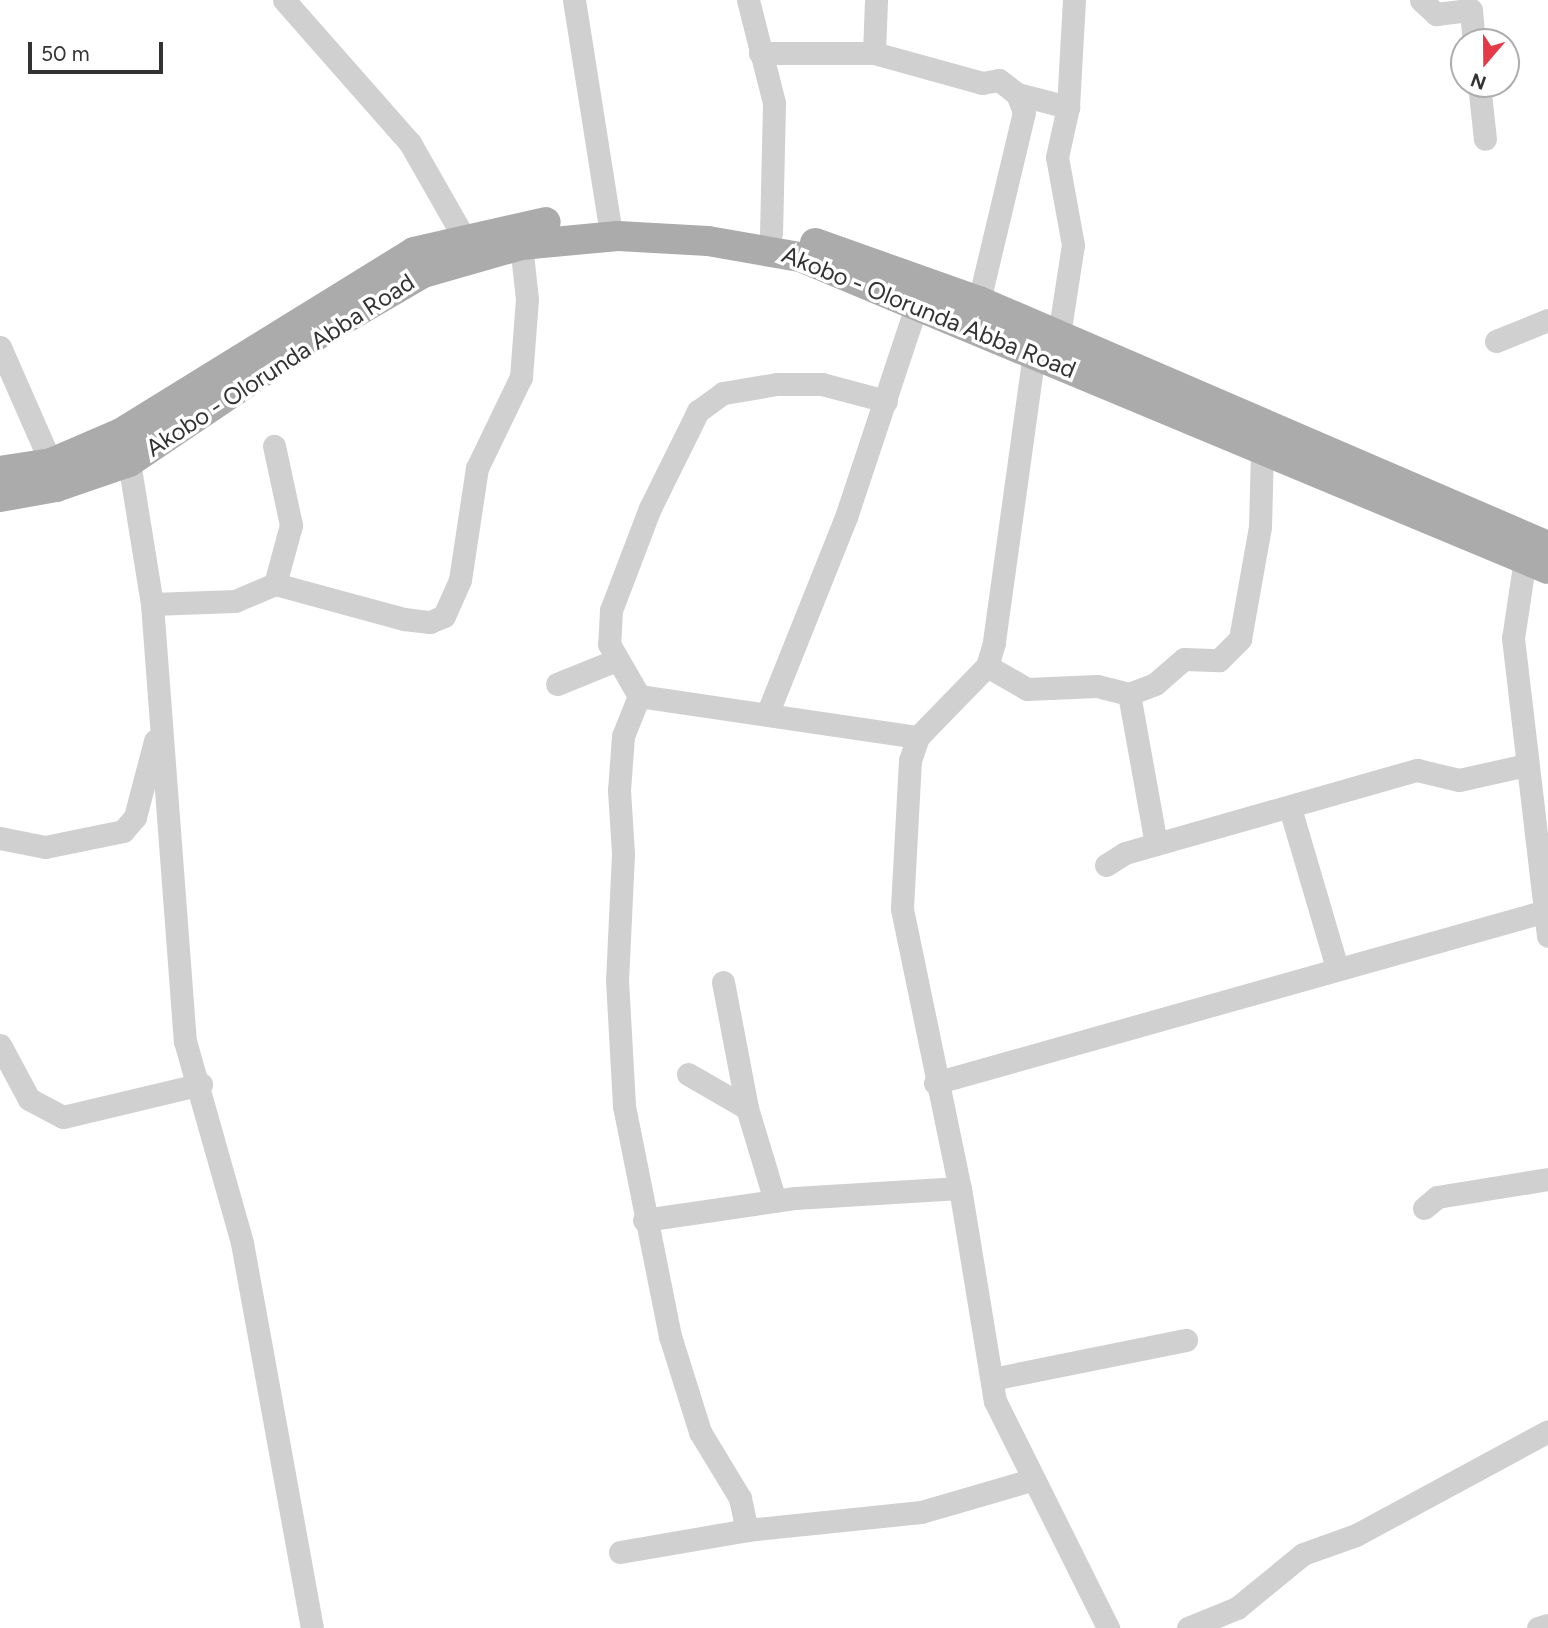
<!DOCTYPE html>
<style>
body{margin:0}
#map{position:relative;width:1548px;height:1628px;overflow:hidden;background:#fff;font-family:Figtree,sans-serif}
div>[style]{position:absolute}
.minor>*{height:23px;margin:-11.5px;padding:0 11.5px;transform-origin:11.5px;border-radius:11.5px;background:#d0d0d0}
.major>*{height:30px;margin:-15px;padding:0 15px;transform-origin:15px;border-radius:15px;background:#ababab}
span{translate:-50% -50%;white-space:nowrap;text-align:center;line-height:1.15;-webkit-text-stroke:7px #fff;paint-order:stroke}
.street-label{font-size:24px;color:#333}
.north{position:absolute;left:1450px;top:28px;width:70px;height:70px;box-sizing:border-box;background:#fff;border:2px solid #adadad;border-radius:50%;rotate:200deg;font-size:19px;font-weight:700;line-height:28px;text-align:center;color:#333}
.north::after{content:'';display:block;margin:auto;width:24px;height:32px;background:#e63946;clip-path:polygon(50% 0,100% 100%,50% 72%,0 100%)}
.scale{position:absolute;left:28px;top:42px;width:135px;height:32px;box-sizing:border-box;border:4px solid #333;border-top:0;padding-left:9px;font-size:21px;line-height:24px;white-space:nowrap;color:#333;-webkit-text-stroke:5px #fff;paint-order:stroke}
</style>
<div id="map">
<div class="minor">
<div style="left:284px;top:0;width:191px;rotate:48.6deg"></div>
<div style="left:410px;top:143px;width:107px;rotate:60.3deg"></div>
<div style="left:574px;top:0;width:225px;rotate:81deg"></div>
<div style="left:748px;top:0;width:106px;rotate:75.8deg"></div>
<div style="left:774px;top:103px;width:130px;rotate:91.3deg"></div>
<div style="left:1421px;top:0;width:21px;rotate:43deg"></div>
<div style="left:1436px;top:14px;width:35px;rotate:-7deg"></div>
<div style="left:1471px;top:10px;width:32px;rotate:85deg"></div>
<div style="left:760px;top:53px;width:114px"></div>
<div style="left:874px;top:53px;width:112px;rotate:15.5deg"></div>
<div style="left:982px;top:83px;width:17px;rotate:-10deg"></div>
<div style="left:999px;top:80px;width:23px;rotate:38deg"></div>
<div style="left:1017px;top:94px;width:19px;rotate:69deg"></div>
<div style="left:1024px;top:112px;width:194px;rotate:103.4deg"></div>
<div style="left:874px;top:53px;width:53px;rotate:-87.8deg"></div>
<div style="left:1479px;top:84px;width:55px;rotate:83.8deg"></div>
<div style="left:1017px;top:94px;width:53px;rotate:14.3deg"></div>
<div style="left:1059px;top:335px;width:91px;rotate:-81.2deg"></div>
<div style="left:1073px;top:245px;width:89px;rotate:-100.3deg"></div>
<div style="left:1057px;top:157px;width:51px;rotate:-77.6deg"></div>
<div style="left:1068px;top:107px;width:107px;rotate:-86.8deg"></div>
<div style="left:1496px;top:341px;width:56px;rotate:-22deg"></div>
<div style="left:0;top:347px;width:127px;rotate:66.3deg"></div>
<div style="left:1034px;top:353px;width:293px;rotate:97.9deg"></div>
<div style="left:994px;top:643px;width:24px;rotate:107deg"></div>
<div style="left:987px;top:666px;width:99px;rotate:134.2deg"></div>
<div style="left:918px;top:737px;width:24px;rotate:109deg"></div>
<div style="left:910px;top:760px;width:149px;rotate:93.1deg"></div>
<div style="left:902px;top:909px;width:285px;rotate:78.3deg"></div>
<div style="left:960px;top:1188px;width:216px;rotate:80.7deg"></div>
<div style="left:995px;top:1401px;width:254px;rotate:63.5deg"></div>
<div style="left:886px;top:401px;width:66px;rotate:-165.1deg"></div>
<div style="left:822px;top:384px;width:45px;rotate:180deg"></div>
<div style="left:777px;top:384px;width:55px;rotate:170.5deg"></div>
<div style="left:723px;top:393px;width:31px;rotate:144deg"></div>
<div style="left:698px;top:411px;width:108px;rotate:116.3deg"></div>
<div style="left:650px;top:508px;width:109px;rotate:110.9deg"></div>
<div style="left:611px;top:610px;width:34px;rotate:93deg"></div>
<div style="left:609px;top:644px;width:60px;rotate:60deg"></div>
<div style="left:639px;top:696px;width:282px;rotate:8.4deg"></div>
<div style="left:129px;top:462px;width:144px;rotate:80.8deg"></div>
<div style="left:152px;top:604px;width:438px;rotate:85.7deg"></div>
<div style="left:185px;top:1041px;width:210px;rotate:74.2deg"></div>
<div style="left:242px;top:1243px;width:391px;rotate:79.7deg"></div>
<div style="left:1525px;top:559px;width:80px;rotate:98.6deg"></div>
<div style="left:1513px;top:638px;width:300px;rotate:83.3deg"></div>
<div style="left:275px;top:584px;width:134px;rotate:15.2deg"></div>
<div style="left:404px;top:619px;width:26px;rotate:7deg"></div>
<div style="left:430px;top:622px;width:15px;rotate:-23deg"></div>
<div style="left:444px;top:616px;width:39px;rotate:-66deg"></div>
<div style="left:460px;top:580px;width:113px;rotate:-81.4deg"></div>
<div style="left:477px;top:468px;width:101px;rotate:-64.2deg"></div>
<div style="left:521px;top:377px;width:78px;rotate:-85.6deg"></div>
<div style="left:527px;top:299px;width:54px;rotate:-96.3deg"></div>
<div style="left:152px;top:604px;width:83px;rotate:-2.1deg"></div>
<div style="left:235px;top:601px;width:43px;rotate:-23deg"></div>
<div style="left:275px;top:584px;width:61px;rotate:-74.8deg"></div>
<div style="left:291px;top:525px;width:81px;rotate:-102.1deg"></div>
<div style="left:987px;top:666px;width:46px;rotate:29.9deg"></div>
<div style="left:1027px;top:689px;width:70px;rotate:-2.5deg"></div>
<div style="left:1097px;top:686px;width:33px;rotate:14deg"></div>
<div style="left:1129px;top:694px;width:152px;rotate:79.8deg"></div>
<div style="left:557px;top:684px;width:61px;rotate:-22deg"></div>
<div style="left:1129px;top:694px;width:28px;rotate:-21deg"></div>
<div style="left:1155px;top:684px;width:38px;rotate:-41deg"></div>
<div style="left:1184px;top:659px;width:35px;rotate:2deg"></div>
<div style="left:1219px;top:660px;width:30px;rotate:-45deg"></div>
<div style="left:1240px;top:639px;width:114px;rotate:-79.9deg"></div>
<div style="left:1260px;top:527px;width:78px;rotate:-88.5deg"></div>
<div style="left:639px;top:696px;width:43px;rotate:111.8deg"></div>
<div style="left:623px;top:736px;width:54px;rotate:94.2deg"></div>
<div style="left:619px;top:790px;width:64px;rotate:86.4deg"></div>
<div style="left:623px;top:854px;width:126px;rotate:92.7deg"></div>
<div style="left:617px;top:980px;width:126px;rotate:86.8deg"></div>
<div style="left:624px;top:1106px;width:235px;rotate:78.7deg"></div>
<div style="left:670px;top:1336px;width:101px;rotate:72.6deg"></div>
<div style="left:700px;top:1432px;width:77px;rotate:58.8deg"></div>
<div style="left:740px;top:1498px;width:33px;rotate:78deg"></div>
<div style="left:747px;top:1530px;width:175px;rotate:-5.9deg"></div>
<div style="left:921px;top:1512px;width:115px;rotate:-16.2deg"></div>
<div style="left:768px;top:712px;width:210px;rotate:-68.2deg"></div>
<div style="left:846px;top:517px;width:225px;rotate:-71.6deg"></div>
<div style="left:1290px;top:808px;width:167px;rotate:73.6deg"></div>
<div style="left:0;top:838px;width:46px;rotate:11.3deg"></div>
<div style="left:45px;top:847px;width:80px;rotate:-11.6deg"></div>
<div style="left:123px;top:831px;width:18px;rotate:-49deg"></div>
<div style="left:135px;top:817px;width:79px;rotate:-75.3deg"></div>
<div style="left:1106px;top:865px;width:22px;rotate:-32deg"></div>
<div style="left:1125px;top:853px;width:304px;rotate:-15.9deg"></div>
<div style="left:1417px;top:770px;width:43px;rotate:13.4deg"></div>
<div style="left:1459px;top:780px;width:69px;rotate:-12.6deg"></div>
<div style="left:723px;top:982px;width:128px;rotate:79.2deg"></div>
<div style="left:0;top:1045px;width:61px;rotate:61.8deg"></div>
<div style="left:29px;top:1099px;width:38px;rotate:28deg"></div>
<div style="left:63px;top:1117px;width:142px;rotate:-13.4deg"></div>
<div style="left:688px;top:1074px;width:68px;rotate:30deg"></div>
<div style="left:747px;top:1108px;width:97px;rotate:73.2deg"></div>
<div style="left:935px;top:1083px;width:631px;rotate:-15.73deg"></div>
<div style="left:1424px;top:1208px;width:17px;rotate:-40deg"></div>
<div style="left:1437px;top:1197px;width:112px;rotate:-9.2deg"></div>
<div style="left:644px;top:1220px;width:153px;rotate:-8.3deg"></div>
<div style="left:795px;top:1198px;width:165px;rotate:-3.5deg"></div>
<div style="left:992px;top:1379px;width:198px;rotate:-11.4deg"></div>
<div style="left:620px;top:1552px;width:129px;rotate:-9.8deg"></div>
<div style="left:1188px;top:1628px;width:53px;rotate:-22.2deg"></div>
<div style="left:1237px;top:1608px;width:85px;rotate:-39.3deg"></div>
<div style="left:1303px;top:1554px;width:56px;rotate:-19.7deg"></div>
<div style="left:1356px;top:1535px;width:218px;rotate:-28.4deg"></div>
<div style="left:1538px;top:1628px;width:10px;rotate:-17deg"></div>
</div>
<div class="major">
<div style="left:815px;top:243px;width:174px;rotate:19.5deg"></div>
<div style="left:979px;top:301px;width:620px;rotate:23.3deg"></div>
<div style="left:0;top:471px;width:52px;rotate:-8.9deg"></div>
<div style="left:51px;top:463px;width:76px;rotate:-23.2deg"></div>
<div style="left:121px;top:433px;width:344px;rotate:-31.7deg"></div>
<div style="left:414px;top:252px;width:135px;rotate:-12.8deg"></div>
<div style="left:0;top:497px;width:57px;rotate:-10.1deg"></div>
<div style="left:56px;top:487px;width:77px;rotate:-18.9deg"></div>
<div style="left:129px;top:462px;width:233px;rotate:-34deg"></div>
<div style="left:322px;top:332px;width:117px;rotate:-30.3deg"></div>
<div style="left:423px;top:273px;width:102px;rotate:-15.9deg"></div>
<div style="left:521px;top:245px;width:97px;rotate:-5.3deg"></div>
<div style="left:618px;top:236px;width:90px;rotate:3.2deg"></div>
<div style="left:708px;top:241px;width:93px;rotate:9.9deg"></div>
<div style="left:800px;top:257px;width:810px;rotate:22.64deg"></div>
</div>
<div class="street-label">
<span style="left:929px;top:312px;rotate:22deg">Akobo - Olorunda Abba Road</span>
<span style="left:280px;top:365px;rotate:-33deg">Akobo - Olorunda Abba Road</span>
</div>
<div class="north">N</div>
<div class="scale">50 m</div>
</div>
